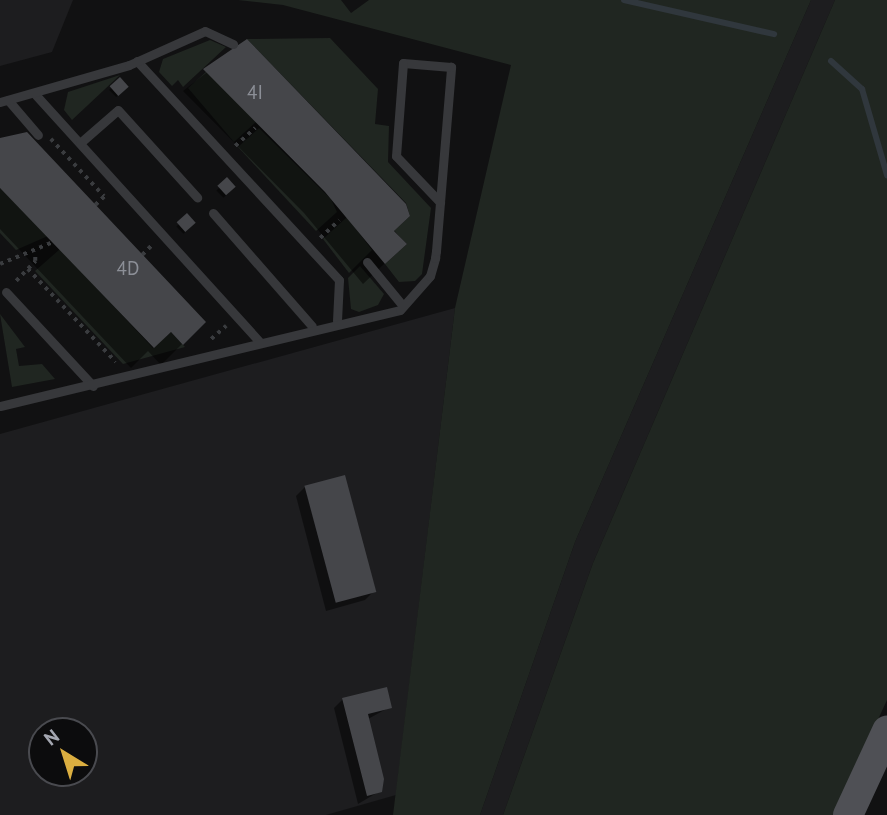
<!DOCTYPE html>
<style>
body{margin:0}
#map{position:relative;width:887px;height:815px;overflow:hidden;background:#111112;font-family:"PT Sans",sans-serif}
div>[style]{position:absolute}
.built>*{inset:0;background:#1d1d1f}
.green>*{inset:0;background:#202621}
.shadow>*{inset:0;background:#0007;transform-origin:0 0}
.stream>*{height:6px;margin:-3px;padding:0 3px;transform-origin:3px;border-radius:3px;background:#30373d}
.building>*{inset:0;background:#45464a;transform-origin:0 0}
.path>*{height:3.5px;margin-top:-1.75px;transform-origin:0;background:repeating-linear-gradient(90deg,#3a3c3f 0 3.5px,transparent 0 8.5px)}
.service>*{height:9px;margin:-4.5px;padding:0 4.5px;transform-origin:4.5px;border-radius:4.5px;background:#37383b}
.primary>*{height:30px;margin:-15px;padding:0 15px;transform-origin:15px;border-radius:15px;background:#4f5055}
span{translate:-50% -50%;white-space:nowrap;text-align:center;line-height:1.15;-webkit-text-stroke:6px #0c0c0d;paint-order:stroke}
.number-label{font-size:19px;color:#8c8f97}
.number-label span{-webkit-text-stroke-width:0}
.north{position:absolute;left:28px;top:717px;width:70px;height:70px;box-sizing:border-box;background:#0c0c0d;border:2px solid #494a4f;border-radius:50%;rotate:322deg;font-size:19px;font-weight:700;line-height:28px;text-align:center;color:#a4a7b1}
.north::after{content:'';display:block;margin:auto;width:24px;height:32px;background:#dbae40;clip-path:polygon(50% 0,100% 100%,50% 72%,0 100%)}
</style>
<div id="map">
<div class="built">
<div style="clip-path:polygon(0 0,73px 0,52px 52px,0 66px)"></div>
<div style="clip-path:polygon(811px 0,835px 0,593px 563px,503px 815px,480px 815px,575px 542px)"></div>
<div style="clip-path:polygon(evenodd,455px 308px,396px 795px,326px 815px,0 815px,0 434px,455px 308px,42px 731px,84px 731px,84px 773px,42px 773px,42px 731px)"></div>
</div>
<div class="green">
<div style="clip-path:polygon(238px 0,341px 0,351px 13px,369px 0,811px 0,575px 542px,480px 815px,393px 815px,455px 308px,511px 65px,283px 5px)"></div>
<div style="clip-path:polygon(835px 0,887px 0,887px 700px,834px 815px,503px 815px,593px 563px)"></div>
<div style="clip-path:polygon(330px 38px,378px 89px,375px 124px,389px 126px,388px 162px,431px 208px,422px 274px,415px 281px,399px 282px,385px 264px,407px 244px,394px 231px,410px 216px,406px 203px,247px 39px)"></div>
<div style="clip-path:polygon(210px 40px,226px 47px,183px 87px,178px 80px,172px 86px,159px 72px,163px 59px)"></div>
<div style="clip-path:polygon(206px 72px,257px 121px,234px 142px,188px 88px)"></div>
<div style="clip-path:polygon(120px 75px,72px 120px,64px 110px,68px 92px)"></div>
<div style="clip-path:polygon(259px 128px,331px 199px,337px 212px,316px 231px,238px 147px)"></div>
<div style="clip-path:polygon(0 188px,48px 236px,16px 250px,0 233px)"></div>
<div style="clip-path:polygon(347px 217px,372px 250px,349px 273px,323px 239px)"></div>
<div style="clip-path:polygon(60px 249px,153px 348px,171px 332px,185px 347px,123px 364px,35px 271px)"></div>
<div style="clip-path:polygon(360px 266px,384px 294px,378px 305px,359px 312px,351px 309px,348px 278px)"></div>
<div style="clip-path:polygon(0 314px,25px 347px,16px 349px,19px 366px,42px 364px,55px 379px,12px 387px)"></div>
</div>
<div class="shadow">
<div style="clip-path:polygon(247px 41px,405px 244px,363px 284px,304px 213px,183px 91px)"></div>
<div style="left:119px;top:80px;width:10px;height:14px;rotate:45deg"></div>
<div style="clip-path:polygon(0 140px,204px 322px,161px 365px,148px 351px,131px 368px,0 229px)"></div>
<div style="left:227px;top:180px;width:10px;height:15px;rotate:45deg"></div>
<div style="left:187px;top:216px;width:10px;height:15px;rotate:45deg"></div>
<div style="clip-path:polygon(305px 487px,374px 591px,365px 600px,326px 611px,296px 496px)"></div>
<div style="clip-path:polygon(343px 699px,390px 707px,368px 719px,380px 791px,358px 804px,334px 708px)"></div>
</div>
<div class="stream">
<div style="left:624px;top:0;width:154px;rotate:12.8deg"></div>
<div style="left:831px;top:61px;width:42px;rotate:42.1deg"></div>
<div style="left:862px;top:89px;width:90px;rotate:73.8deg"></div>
</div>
<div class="building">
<div style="clip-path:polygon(247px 39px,406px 204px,410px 216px,394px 231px,407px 244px,385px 264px,325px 192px,203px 69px)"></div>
<div style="left:120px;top:77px;width:13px;height:14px;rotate:48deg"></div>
<div style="clip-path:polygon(27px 132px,206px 322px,183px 345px,171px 332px,154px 348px,0 188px,0 138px)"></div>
<div style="left:227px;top:177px;width:13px;height:13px;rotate:48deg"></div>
<div style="left:187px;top:213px;width:13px;height:14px;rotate:48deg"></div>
<div style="left:345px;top:475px;width:121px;height:42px;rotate:75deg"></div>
<div style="clip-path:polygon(387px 687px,392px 708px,368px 714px,384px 779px,382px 792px,367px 796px,342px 698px)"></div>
</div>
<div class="path">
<div style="left:51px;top:139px;width:78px;rotate:47.1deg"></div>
<div style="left:235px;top:146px;width:27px;rotate:-42deg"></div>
<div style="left:95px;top:205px;width:16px;rotate:-43deg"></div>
<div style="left:320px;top:238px;width:26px;rotate:-43deg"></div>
<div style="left:142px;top:255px;width:14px;rotate:-45deg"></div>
<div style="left:0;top:264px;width:57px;rotate:-22.5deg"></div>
<div style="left:28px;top:269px;width:128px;rotate:46.6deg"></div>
<div style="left:16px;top:281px;width:28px;rotate:-46deg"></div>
<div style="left:35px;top:261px;width:8px;rotate:-90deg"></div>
<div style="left:211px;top:339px;width:20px;rotate:-41deg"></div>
</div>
<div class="service">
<div style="left:137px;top:61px;width:298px;rotate:47.3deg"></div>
<div style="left:339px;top:280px;width:41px;rotate:92.8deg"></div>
<div style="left:34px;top:93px;width:335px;rotate:47.8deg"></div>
<div style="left:8px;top:100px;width:46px;rotate:49.4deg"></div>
<div style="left:0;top:102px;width:134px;rotate:-16deg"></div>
<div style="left:129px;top:65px;width:83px;rotate:-24.1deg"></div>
<div style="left:205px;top:31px;width:31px;rotate:25deg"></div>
<div style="left:80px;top:143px;width:50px;rotate:-41deg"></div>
<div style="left:118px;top:110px;width:118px;rotate:47.8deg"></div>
<div style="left:213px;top:213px;width:150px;rotate:48.8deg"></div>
<div style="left:367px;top:262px;width:57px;rotate:50.7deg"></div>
<div style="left:6px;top:292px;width:128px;rotate:47.2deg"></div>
<div style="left:0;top:406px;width:411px;rotate:-13.5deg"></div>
<div style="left:400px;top:310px;width:45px;rotate:-48.6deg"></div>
<div style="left:430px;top:276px;width:19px;rotate:-74deg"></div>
<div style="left:435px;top:258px;width:7px;rotate:-82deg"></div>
<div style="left:436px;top:251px;width:185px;rotate:-85.3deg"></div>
<div style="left:451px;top:67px;width:48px;rotate:-175.2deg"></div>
<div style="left:403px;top:63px;width:93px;rotate:94.3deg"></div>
<div style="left:396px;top:156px;width:64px;rotate:46.3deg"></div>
</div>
<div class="primary">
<div style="left:848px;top:815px;width:93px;rotate:-65.1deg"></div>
</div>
<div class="number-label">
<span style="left:255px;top:93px">4I</span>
<span style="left:128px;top:269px">4D</span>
</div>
<div class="north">N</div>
</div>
